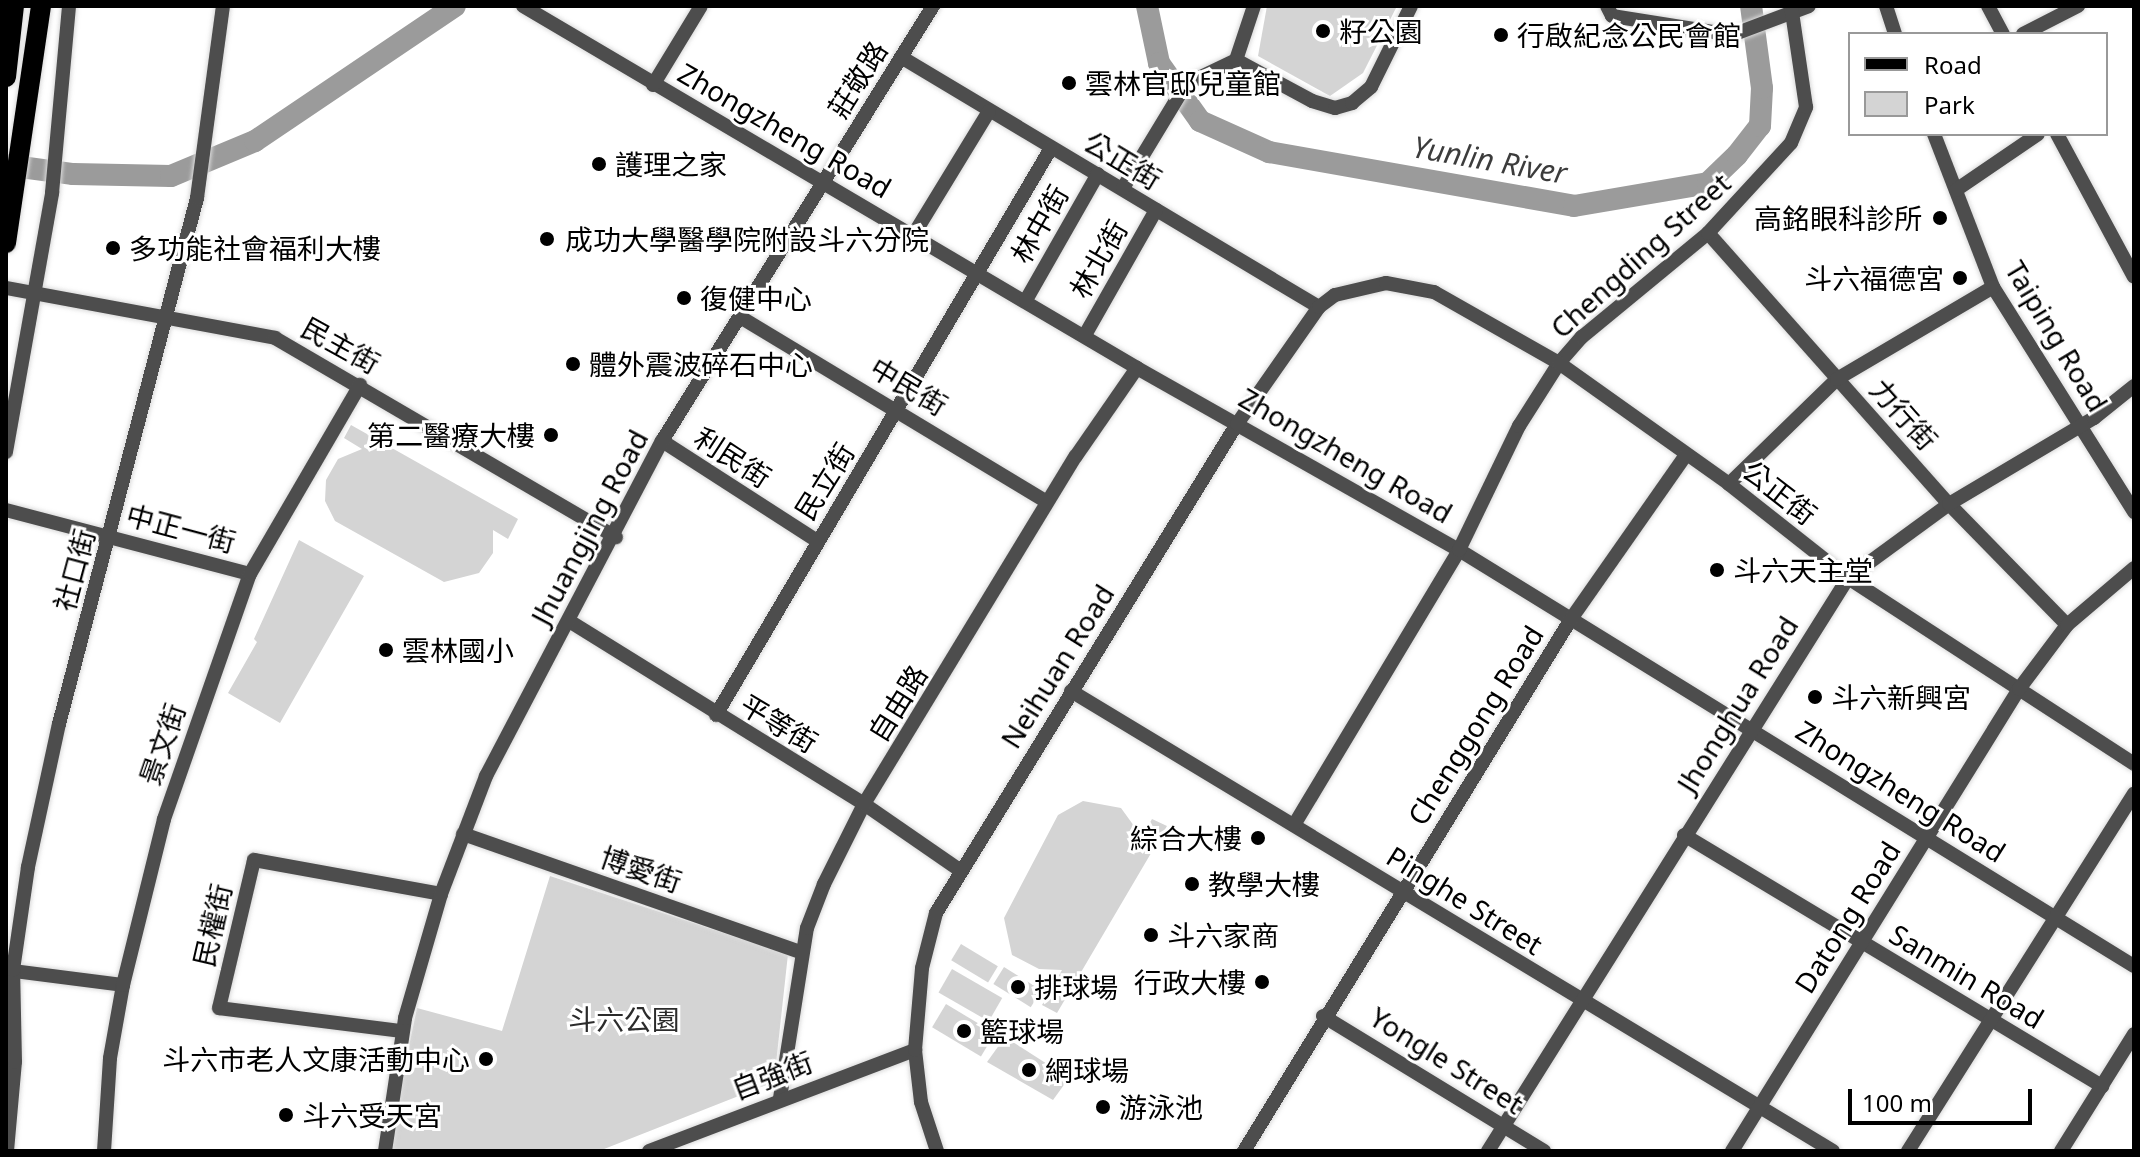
<!DOCTYPE html>
<meta charset="utf-8">
<style>
body{margin:0}
#map{position:relative;width:2140px;height:1157px;overflow:hidden;background:#fff;font-family:"Noto Sans","Noto Sans TC",sans-serif}
div>[style]{position:absolute}
.green>*{inset:0;background:#d4d4d4;transform-origin:0 0}
.river>*{height:22px;margin:-11px;padding:0 11px;transform-origin:11px;border-radius:11px;background:#9b9b9b}
.roads{filter:drop-shadow(0 0 2px #dbdbdb) drop-shadow(0 0 2px #dbdbdb)}
.minor>*{height:14px;margin:-7px;padding:0 7px;transform-origin:7px;border-radius:7px;background:#4d4d4d}
.major>*{height:20px;margin:-10px;padding:0 10px;transform-origin:10px;border-radius:10px;background:#000}
.dots>*{width:22px;height:22px;translate:-50% -50%;box-sizing:border-box;border:4px solid #fff;border-radius:50%}
span{translate:-50% -50%;white-space:nowrap;text-align:center;line-height:1.15;-webkit-text-stroke:6px #fff;paint-order:stroke}
.poi-label{font-size:28px;color:#000}
.left{translate:0 -50%;text-align:left}
.right{translate:-100% -50%;text-align:right}
.street-label{font-size:28px;color:#000}
.park-label{font-size:28px;color:#2b2b2b}
.water-label{font-size:30px;color:#3c3c3c;font-style:italic}
.frame{position:absolute;inset:0;border:8px solid #000;pointer-events:none}
.legend{position:absolute;left:1848px;top:32px;width:260px;height:104px;box-sizing:border-box;background:#fff;border:2px solid #999;margin:0;padding:10px 14px;list-style:none;font-size:24px;color:#000}
.legend li{display:flex;align-items:center;gap:16px;height:40px}
.legend b{width:40px;border:2px solid #999}
.scale{position:absolute;left:1848px;top:1089px;width:184px;height:36px;box-sizing:border-box;border:4px solid #000;border-top:0;padding-left:10px;font-size:24px;line-height:28px;white-space:nowrap;color:#000;-webkit-text-stroke:6px #fff;paint-order:stroke}
</style>
<div id="map">
<div class="green">
<div style="clip-path:polygon(1267px 6px,1397px 6px,1363px 73px,1330px 96px,1258px 56px)"></div>
<div style="clip-path:polygon(351px 425px,518px 519px,508px 539px,493px 530px,493px 553px,479px 573px,444px 582px,335px 521px,325px 501px,326px 480px,338px 459px,362px 449px,344px 438px)"></div>
<div style="clip-path:polygon(299px 540px,364px 576px,280px 723px,228px 693px,257px 642px,254px 639px)"></div>
<div style="clip-path:polygon(1083px 801px,1121px 808px,1142px 837px,1152px 819px,1167px 826px,1057px 1013px,1042px 1005px,1062px 970px,1039px 969px,1012px 955px,1004px 918px,1058px 815px)"></div>
<div style="clip-path:polygon(550px 876px,788px 954px,774px 1082px,599px 1151px,387px 1151px,417px 1008px,502px 1031px)"></div>
<div style="left:961px;top:944px;width:43px;height:19px;rotate:31deg"></div>
<div style="left:1004px;top:967px;width:44px;height:20px;rotate:32deg"></div>
<div style="left:952px;top:969px;width:58px;height:27px;rotate:30deg"></div>
<div style="left:946px;top:1004px;width:57px;height:27px;rotate:31deg"></div>
<div style="clip-path:polygon(1005px 1037px,1069px 1078px,1053px 1100px,987px 1062px)"></div>
</div>
<div class="river">
<div style="left:1147px;top:6px;width:58px;rotate:78.1deg"></div>
<div style="left:1159px;top:63px;width:71px;rotate:54.7deg"></div>
<div style="left:1200px;top:121px;width:76px;rotate:24.2deg"></div>
<div style="left:1269px;top:152px;width:310px;rotate:10deg"></div>
<div style="left:1574px;top:206px;width:136px;rotate:-9.7deg"></div>
<div style="left:1708px;top:183px;width:40px;rotate:-44deg"></div>
<div style="left:1737px;top:155px;width:37px;rotate:-52deg"></div>
<div style="left:1760px;top:126px;width:38px;rotate:-87deg"></div>
<div style="left:1762px;top:88px;width:83px;rotate:-97.6deg"></div>
<div style="left:6px;top:165px;width:68px;rotate:7.7deg"></div>
<div style="left:73px;top:174px;width:98px;rotate:1.2deg"></div>
<div style="left:171px;top:176px;width:91px;rotate:-22.6deg"></div>
<div style="left:255px;top:141px;width:241px;rotate:-34deg"></div>
</div>
<div class="roads">
<div class="minor">
<div style="left:523px;top:6px;width:713px;rotate:30.52deg"></div>
<div style="left:1137px;top:368px;width:370px;rotate:29.5deg"></div>
<div style="left:1459px;top:550px;width:793px;rotate:31.65deg"></div>
<div style="left:1607px;top:6px;width:11px;rotate:63deg"></div>
<div style="left:1612px;top:16px;width:121px;rotate:9deg"></div>
<div style="left:1732px;top:35px;width:82px;rotate:-20.6deg"></div>
<div style="left:1886px;top:6px;width:29px;rotate:72deg"></div>
<div style="left:1988px;top:6px;width:32px;rotate:62deg"></div>
<div style="left:2023px;top:34px;width:62px;rotate:-27deg"></div>
<div style="left:901px;top:57px;width:487px;rotate:30.9deg"></div>
<div style="left:1236px;top:60px;width:57px;rotate:-71.6deg"></div>
<div style="left:653px;top:85px;width:92px;rotate:-58.7deg"></div>
<div style="left:1934px;top:134px;width:164px;rotate:68.9deg"></div>
<div style="left:1993px;top:287px;width:266px;rotate:57.9deg"></div>
<div style="left:2057px;top:134px;width:162px;rotate:61.7deg"></div>
<div style="left:1123px;top:188px;width:122px;rotate:-58.8deg"></div>
<div style="left:1186px;top:84px;width:55px;rotate:-25.6deg"></div>
<div style="left:1236px;top:60px;width:86px;rotate:28.3deg"></div>
<div style="left:1312px;top:101px;width:24px;rotate:17deg"></div>
<div style="left:1335px;top:108px;width:18px;rotate:-16deg"></div>
<div style="left:1352px;top:103px;width:25px;rotate:-40deg"></div>
<div style="left:1371px;top:87px;width:90px;rotate:-63.7deg"></div>
<div style="left:1956px;top:190px;width:99px;rotate:-34.3deg"></div>
<div style="left:1708px;top:233px;width:363px;rotate:48.4deg"></div>
<div style="left:1949px;top:504px;width:169px;rotate:45.7deg"></div>
<div style="left:914px;top:234px;width:144px;rotate:-58.6deg"></div>
<div style="left:6px;top:288px;width:274px;rotate:10.5deg"></div>
<div style="left:275px;top:338px;width:395px;rotate:30.3deg"></div>
<div style="left:1026px;top:300px;width:145px;rotate:-60.3deg"></div>
<div style="left:742px;top:318px;width:356px;rotate:31.1deg"></div>
<div style="left:1085px;top:335px;width:144px;rotate:-60.4deg"></div>
<div style="left:662px;top:441px;width:184px;rotate:32.8deg"></div>
<div style="left:6px;top:452px;width:263px;rotate:-79.9deg"></div>
<div style="left:52px;top:193px;width:188px;rotate:-84.8deg"></div>
<div style="left:1729px;top:484px;width:151px;rotate:-44.2deg"></div>
<div style="left:1837px;top:379px;width:181px;rotate:-30.5deg"></div>
<div style="left:6px;top:510px;width:252px;rotate:14.7deg"></div>
<div style="left:569px;top:621px;width:347px;rotate:31.8deg"></div>
<div style="left:864px;top:804px;width:118px;rotate:34.6deg"></div>
<div style="left:1071px;top:691px;width:890px;rotate:31.12deg"></div>
<div style="left:716px;top:715px;width:659px;rotate:-59.42deg"></div>
<div style="left:1294px;top:825px;width:321px;rotate:-59deg"></div>
<div style="left:1459px;top:550px;width:138px;rotate:-64.2deg"></div>
<div style="left:1519px;top:426px;width:75px;rotate:-57.6deg"></div>
<div style="left:1559px;top:363px;width:35px;rotate:-49deg"></div>
<div style="left:1582px;top:337px;width:163px;rotate:-39.5deg"></div>
<div style="left:1708px;top:233px;width:122px;rotate:-47.3deg"></div>
<div style="left:1791px;top:143px;width:39px;rotate:-67deg"></div>
<div style="left:1806px;top:107px;width:102px;rotate:-98.4deg"></div>
<div style="left:463px;top:834px;width:359px;rotate:19.3deg"></div>
<div style="left:1684px;top:835px;width:488px;rotate:31deg"></div>
<div style="left:6px;top:970px;width:118px;rotate:7.3deg"></div>
<div style="left:1323px;top:1016px;width:259px;rotate:31.4deg"></div>
<div style="left:401px;top:1031px;width:183px;rotate:-172.8deg"></div>
<div style="left:219px;top:1008px;width:152px;rotate:-76.7deg"></div>
<div style="left:254px;top:860px;width:190px;rotate:10.3deg"></div>
<div style="left:780px;top:1098px;width:172px;rotate:-81deg"></div>
<div style="left:807px;top:928px;width:47px;rotate:-68.9deg"></div>
<div style="left:824px;top:884px;width:89px;rotate:-63.4deg"></div>
<div style="left:864px;top:804px;width:407px;rotate:-58.7deg"></div>
<div style="left:1076px;top:456px;width:107px;rotate:-55.3deg"></div>
<div style="left:7px;top:1151px;width:89px;rotate:-84.9deg"></div>
<div style="left:15px;top:1062px;width:92px;rotate:-91.2deg"></div>
<div style="left:13px;top:970px;width:104px;rotate:-81.7deg"></div>
<div style="left:28px;top:867px;width:146px;rotate:-77.8deg"></div>
<div style="left:59px;top:724px;width:544px;rotate:-75.3deg"></div>
<div style="left:197px;top:198px;width:194px;rotate:-82.3deg"></div>
<div style="left:104px;top:1151px;width:93px;rotate:-86.3deg"></div>
<div style="left:110px;top:1058px;width:74px;rotate:-79.9deg"></div>
<div style="left:123px;top:985px;width:171px;rotate:-76.1deg"></div>
<div style="left:164px;top:819px;width:260px;rotate:-70.7deg"></div>
<div style="left:250px;top:574px;width:219px;rotate:-59.8deg"></div>
<div style="left:385px;top:1151px;width:134px;rotate:-81.4deg"></div>
<div style="left:405px;top:1018px;width:129px;rotate:-73.8deg"></div>
<div style="left:441px;top:894px;width:126px;rotate:-69.1deg"></div>
<div style="left:486px;top:776px;width:378px;rotate:-62.3deg"></div>
<div style="left:662px;top:441px;width:513px;rotate:-58.08deg"></div>
<div style="left:649px;top:1151px;width:285px;rotate:-20.8deg"></div>
<div style="left:937px;top:1151px;width:52px;rotate:-108.1deg"></div>
<div style="left:921px;top:1102px;width:52px;rotate:-96.6deg"></div>
<div style="left:915px;top:1050px;width:82px;rotate:-85.1deg"></div>
<div style="left:922px;top:968px;width:57px;rotate:-75.7deg"></div>
<div style="left:936px;top:913px;width:574px;rotate:-58.39deg"></div>
<div style="left:1237px;top:424px;width:143px;rotate:-55deg"></div>
<div style="left:1319px;top:307px;width:20px;rotate:-37deg"></div>
<div style="left:1335px;top:295px;width:52px;rotate:-13.2deg"></div>
<div style="left:1386px;top:283px;width:49px;rotate:10.6deg"></div>
<div style="left:1434px;top:292px;width:144px;rotate:29.6deg"></div>
<div style="left:1559px;top:363px;width:209px;rotate:35.4deg"></div>
<div style="left:1729px;top:484px;width:152px;rotate:38.3deg"></div>
<div style="left:1848px;top:578px;width:341px;rotate:33deg"></div>
<div style="left:1244px;top:1151px;width:624px;rotate:-58.42deg"></div>
<div style="left:1571px;top:619px;width:200px;rotate:-55deg"></div>
<div style="left:1488px;top:1151px;width:677px;rotate:-57.86deg"></div>
<div style="left:1848px;top:578px;width:125px;rotate:-36.2deg"></div>
<div style="left:1949px;top:504px;width:169px;rotate:-30.7deg"></div>
<div style="left:2094px;top:418px;width:51px;rotate:-38.7deg"></div>
<div style="left:1732px;top:1151px;width:544px;rotate:-58.15deg"></div>
<div style="left:2019px;top:689px;width:80px;rotate:-53.1deg"></div>
<div style="left:2067px;top:625px;width:88px;rotate:-40.4deg"></div>
<div style="left:1908px;top:1151px;width:423px;rotate:-57.7deg"></div>
<div style="left:2061px;top:1151px;width:138px;rotate:-58deg"></div>
</div>
<div class="major">
<div style="left:6px;top:77px;width:71px;rotate:-83.6deg"></div>
<div style="left:6px;top:243px;width:240px;rotate:-81.6deg"></div>
</div>
</div>
<div class="dots">
<div style="left:1323px;top:31px;background:#000"></div>
<div style="left:1501px;top:35px;background:#000"></div>
<div style="left:1069px;top:83px;background:#000"></div>
<div style="left:599px;top:164px;background:#000"></div>
<div style="left:1940px;top:218px;background:#000"></div>
<div style="left:547px;top:239px;background:#000"></div>
<div style="left:113px;top:248px;background:#000"></div>
<div style="left:1960px;top:278px;background:#000"></div>
<div style="left:684px;top:298px;background:#000"></div>
<div style="left:573px;top:364px;background:#000"></div>
<div style="left:551px;top:435px;background:#000"></div>
<div style="left:1717px;top:570px;background:#000"></div>
<div style="left:386px;top:650px;background:#000"></div>
<div style="left:1815px;top:697px;background:#000"></div>
<div style="left:1258px;top:838px;background:#000"></div>
<div style="left:1192px;top:884px;background:#000"></div>
<div style="left:1151px;top:935px;background:#000"></div>
<div style="left:1262px;top:982px;background:#000"></div>
<div style="left:1018px;top:987px;background:#000"></div>
<div style="left:964px;top:1031px;background:#000"></div>
<div style="left:486px;top:1059px;background:#000"></div>
<div style="left:1029px;top:1070px;background:#000"></div>
<div style="left:1103px;top:1107px;background:#000"></div>
<div style="left:286px;top:1115px;background:#000"></div>
</div>
<div class="poi-label">
<span class="left" style="left:1339px;top:31px">籽公園</span>
<span class="left" style="left:1517px;top:35px">行啟紀念公民會館</span>
<span class="left" style="left:1085px;top:83px">雲林官邸兒童館</span>
<span class="left" style="left:615px;top:164px">護理之家</span>
<span class="right" style="left:1922px;top:218px">高銘眼科診所</span>
<span class="left" style="left:565px;top:239px">成功大學醫學院附設斗六分院</span>
<span class="left" style="left:129px;top:248px">多功能社會福利大樓</span>
<span class="right" style="left:1944px;top:278px">斗六福德宮</span>
<span class="left" style="left:700px;top:298px">復健中心</span>
<span class="left" style="left:589px;top:364px">體外震波碎石中心</span>
<span class="right" style="left:535px;top:435px">第二醫療大樓</span>
<span class="left" style="left:1733px;top:570px">斗六天主堂</span>
<span class="left" style="left:402px;top:650px">雲林國小</span>
<span class="left" style="left:1831px;top:697px">斗六新興宮</span>
<span class="right" style="left:1242px;top:838px">綜合大樓</span>
<span class="left" style="left:1208px;top:884px">教學大樓</span>
<span class="left" style="left:1167px;top:935px">斗六家商</span>
<span class="right" style="left:1246px;top:982px">行政大樓</span>
<span class="left" style="left:1034px;top:987px">排球場</span>
<span class="left" style="left:980px;top:1031px">籃球場</span>
<span class="right" style="left:470px;top:1059px">斗六市老人文康活動中心</span>
<span class="left" style="left:1045px;top:1070px">網球場</span>
<span class="left" style="left:1119px;top:1107px">游泳池</span>
<span class="left" style="left:302px;top:1115px">斗六受天宮</span>
</div>
<div class="street-label">
<span style="left:857px;top:79px;rotate:-58deg">莊敬路</span>
<span style="left:785px;top:130px;rotate:30deg">Zhongzheng Road</span>
<span style="left:1123px;top:160px;rotate:31deg">公正街</span>
<span style="left:1039px;top:224px;rotate:-60deg">林中街</span>
<span style="left:1640px;top:255px;rotate:-42deg">Chengding Street</span>
<span style="left:1098px;top:259px;rotate:-60deg">林北街</span>
<span style="left:2057px;top:336px;rotate:59deg">Taiping Road</span>
<span style="left:341px;top:345px;rotate:29deg">民主街</span>
<span style="left:909px;top:386px;rotate:31deg">中民街</span>
<span style="left:1904px;top:414px;rotate:48deg">力行街</span>
<span style="left:1346px;top:455px;rotate:30deg">Zhongzheng Road</span>
<span style="left:733px;top:457px;rotate:33deg">利民街</span>
<span style="left:824px;top:481px;rotate:-58deg">民立街</span>
<span style="left:1780px;top:492px;rotate:38deg">公正街</span>
<span style="left:589px;top:527px;rotate:-62deg">Jhuangjing Road</span>
<span style="left:181px;top:528px;rotate:15deg">中正一街</span>
<span style="left:74px;top:570px;rotate:-75deg">社口街</span>
<span style="left:1057px;top:666px;rotate:-58deg">Neihuan Road</span>
<span style="left:897px;top:703px;rotate:-58deg">自由路</span>
<span style="left:1737px;top:704px;rotate:-58deg">Jhonghua Road</span>
<span style="left:779px;top:723px;rotate:31deg">平等街</span>
<span style="left:1475px;top:725px;rotate:-58deg">Chenggong Road</span>
<span style="left:162px;top:744px;rotate:-71deg">景文街</span>
<span style="left:1901px;top:791px;rotate:32deg">Zhongzheng Road</span>
<span style="left:641px;top:869px;rotate:19deg">博愛街</span>
<span style="left:1465px;top:900px;rotate:32deg">Pinghe Street</span>
<span style="left:1847px;top:917px;rotate:-58deg">Datong Road</span>
<span style="left:212px;top:925px;rotate:-77deg">民權街</span>
<span style="left:1967px;top:976px;rotate:31deg">Sanmin Road</span>
<span style="left:1447px;top:1060px;rotate:32deg">Yongle Street</span>
<span style="left:772px;top:1075px;rotate:-21deg">自強街</span>
</div>
<div class="park-label">
<span style="left:624px;top:1019px">斗六公園</span>
</div>
<div class="water-label">
<span style="left:1490px;top:160px;rotate:10deg">Yunlin River</span>
</div>
<div class="frame"></div>
<ul class="legend">
<li><b style="height:10px;background:#000"></b>Road</li>
<li><b style="height:22px;background:#d4d4d4"></b>Park</li>
</ul>
<div class="scale">100 m</div>
</div>
